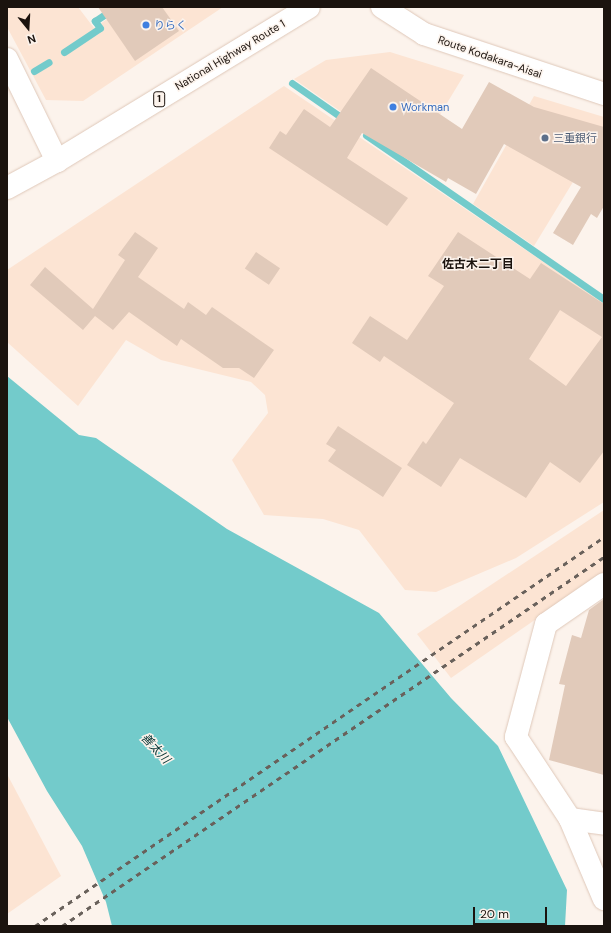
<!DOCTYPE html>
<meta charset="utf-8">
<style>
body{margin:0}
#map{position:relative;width:611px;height:933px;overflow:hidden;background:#fcf3ec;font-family:"DM Sans","Noto Sans JP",sans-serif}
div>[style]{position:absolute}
.built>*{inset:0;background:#fce4d3}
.water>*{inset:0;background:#73cbcb}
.stream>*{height:7px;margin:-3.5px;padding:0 3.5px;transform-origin:3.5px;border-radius:3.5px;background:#73cbcb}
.building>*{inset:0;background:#e1caba;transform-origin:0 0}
.roads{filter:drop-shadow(0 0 1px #dfc8b9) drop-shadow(0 0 1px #dfc8b9)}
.minor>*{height:22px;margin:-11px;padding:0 11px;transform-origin:11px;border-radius:11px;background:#fff}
.major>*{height:22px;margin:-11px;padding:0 11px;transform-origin:11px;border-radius:11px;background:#fff}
.highway>*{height:22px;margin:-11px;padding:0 11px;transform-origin:11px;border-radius:11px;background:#fff}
.rail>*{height:3px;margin-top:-1.5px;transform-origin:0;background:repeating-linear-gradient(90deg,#69615b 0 5px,transparent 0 10px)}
.dots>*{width:11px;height:11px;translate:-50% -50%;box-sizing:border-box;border:2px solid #fcf3ec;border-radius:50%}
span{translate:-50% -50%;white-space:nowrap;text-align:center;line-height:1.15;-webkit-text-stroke:3px #fcf3ec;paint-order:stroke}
.shield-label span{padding:1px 3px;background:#fcf3ec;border:1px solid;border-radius:3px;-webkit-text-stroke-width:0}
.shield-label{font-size:10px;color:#1b130e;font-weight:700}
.shop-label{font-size:11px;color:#366cbe}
.left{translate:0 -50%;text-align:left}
.street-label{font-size:11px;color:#1b130e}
.service-label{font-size:11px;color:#4e5e75}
.neighbourhood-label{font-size:12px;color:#1b130e;font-weight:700}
.water-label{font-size:12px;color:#043131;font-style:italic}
.frame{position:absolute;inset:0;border:8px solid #1b130e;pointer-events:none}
.north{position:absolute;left:8px;top:8px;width:40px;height:40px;-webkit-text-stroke:3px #fcf3ec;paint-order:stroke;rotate:162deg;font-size:11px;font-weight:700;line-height:16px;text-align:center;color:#1b130e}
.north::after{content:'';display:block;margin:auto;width:14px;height:18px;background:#1b130e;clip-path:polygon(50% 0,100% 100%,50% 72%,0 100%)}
.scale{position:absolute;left:473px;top:907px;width:74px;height:18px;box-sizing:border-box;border:2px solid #1b130e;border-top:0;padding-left:5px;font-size:12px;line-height:14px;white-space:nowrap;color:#1b130e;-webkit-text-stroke:3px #fcf3ec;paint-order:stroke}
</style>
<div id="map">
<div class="built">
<div style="clip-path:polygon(7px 7px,78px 7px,94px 28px,125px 7px,223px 7px,83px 101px,46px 100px,7px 27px)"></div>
<div style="clip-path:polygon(390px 52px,464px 75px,412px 161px,294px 79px,326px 60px)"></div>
<div style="clip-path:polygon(284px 86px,604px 303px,604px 502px,516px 558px,436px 592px,405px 590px,359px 530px,323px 519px,264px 515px,232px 460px,268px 413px,265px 395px,251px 382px,161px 360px,126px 340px,78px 406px,7px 342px,7px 270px)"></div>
<div style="clip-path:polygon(534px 96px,604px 117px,604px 131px,534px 246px,473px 204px)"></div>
<div style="clip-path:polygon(604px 510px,604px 572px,451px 678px,417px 634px)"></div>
<div style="clip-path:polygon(7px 774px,61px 876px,7px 914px)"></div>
</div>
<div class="water">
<div style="clip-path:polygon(7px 376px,79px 435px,96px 438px,227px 529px,379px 613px,451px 698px,498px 746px,567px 890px,565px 926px,112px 926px,106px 902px,82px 846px,47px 791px,7px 717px)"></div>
</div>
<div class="stream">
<div style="left:64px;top:52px;width:43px;rotate:-33.7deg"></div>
<div style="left:100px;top:28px;width:9px;rotate:-126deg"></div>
<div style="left:95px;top:21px;width:25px;rotate:-34deg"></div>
<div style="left:34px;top:71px;width:17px;rotate:-31deg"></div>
<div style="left:292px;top:83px;width:65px;rotate:34.9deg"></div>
<div style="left:366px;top:135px;width:289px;rotate:34.6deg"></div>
</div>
<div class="building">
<div style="clip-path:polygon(98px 7px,162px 7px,179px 31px,135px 61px)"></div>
<div style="clip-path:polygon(371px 68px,462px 129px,489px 82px,534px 107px,604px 127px,604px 206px,597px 218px,591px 214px,573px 245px,553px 233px,581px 187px,504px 144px,476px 194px,448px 178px,446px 182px,362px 133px,347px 158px,408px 198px,387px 226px,269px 148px,280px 131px,286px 135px,304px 109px,330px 127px)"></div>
<div style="clip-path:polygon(135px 232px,158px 248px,138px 277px,184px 309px,188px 302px,206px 315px,212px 307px,274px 350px,254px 378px,239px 368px,223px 368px,181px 339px,177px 346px,129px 312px,113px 330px,95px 316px,83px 330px,30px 285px,45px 267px,93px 309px,125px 260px,118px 255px)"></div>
<div style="clip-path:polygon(evenodd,458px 232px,530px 279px,541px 263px,604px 304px,604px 451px,580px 483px,550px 462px,526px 498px,460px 458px,441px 487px,407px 465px,423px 441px,426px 444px,454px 403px,384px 356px,380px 362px,352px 343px,370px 316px,407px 340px,444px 286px,428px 276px,458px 232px,560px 310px,602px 337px,566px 386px,529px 359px,560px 310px)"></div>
<div style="left:256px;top:252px;width:29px;height:20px;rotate:34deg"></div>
<div style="clip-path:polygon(338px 426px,402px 468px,383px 497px,328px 461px,336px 450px,326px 444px)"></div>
<div style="clip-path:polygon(604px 599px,604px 775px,549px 760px,565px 685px,559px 684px,572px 635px,581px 638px,589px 610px)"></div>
</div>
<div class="roads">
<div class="minor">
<div style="left:7px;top:59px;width:114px;rotate:63.9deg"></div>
<div style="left:604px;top:584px;width:70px;rotate:145.4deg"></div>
<div style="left:546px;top:624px;width:117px;rotate:104.9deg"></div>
<div style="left:516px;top:737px;width:98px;rotate:56.6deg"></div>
<div style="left:570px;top:819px;width:87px;rotate:67deg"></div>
<div style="left:570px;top:819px;width:34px;rotate:8deg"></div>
</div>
<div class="major">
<div style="left:382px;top:7px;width:50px;rotate:32.7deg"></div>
<div style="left:424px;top:34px;width:190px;rotate:18.4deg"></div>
</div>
<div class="highway">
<div style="left:7px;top:188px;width:57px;rotate:-28.4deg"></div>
<div style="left:57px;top:161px;width:295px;rotate:-31.4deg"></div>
</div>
</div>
<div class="rail">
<div style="left:35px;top:926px;width:689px;rotate:-34.36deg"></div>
<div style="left:62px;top:926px;width:656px;rotate:-34.25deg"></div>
</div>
<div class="dots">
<div style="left:146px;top:25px;background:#3f7fe0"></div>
<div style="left:393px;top:107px;background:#3f7fe0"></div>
<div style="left:545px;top:138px;background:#5c6f8a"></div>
</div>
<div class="shield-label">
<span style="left:159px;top:99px">1</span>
</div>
<div class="shop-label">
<span class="left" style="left:154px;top:25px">りらく</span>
<span class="left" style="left:401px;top:107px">Workman</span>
</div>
<div class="street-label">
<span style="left:230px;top:55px;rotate:-31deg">National Highway Route 1</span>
<span style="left:490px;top:57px;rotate:19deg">Route Kodakara-Aisai</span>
</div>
<div class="service-label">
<span class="left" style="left:553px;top:138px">三重銀行</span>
</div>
<div class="neighbourhood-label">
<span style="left:478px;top:265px">佐古木二丁目</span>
</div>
<div class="water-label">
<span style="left:155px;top:749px;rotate:47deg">善太川</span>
</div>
<div class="frame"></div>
<div class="north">N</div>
<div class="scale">20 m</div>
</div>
